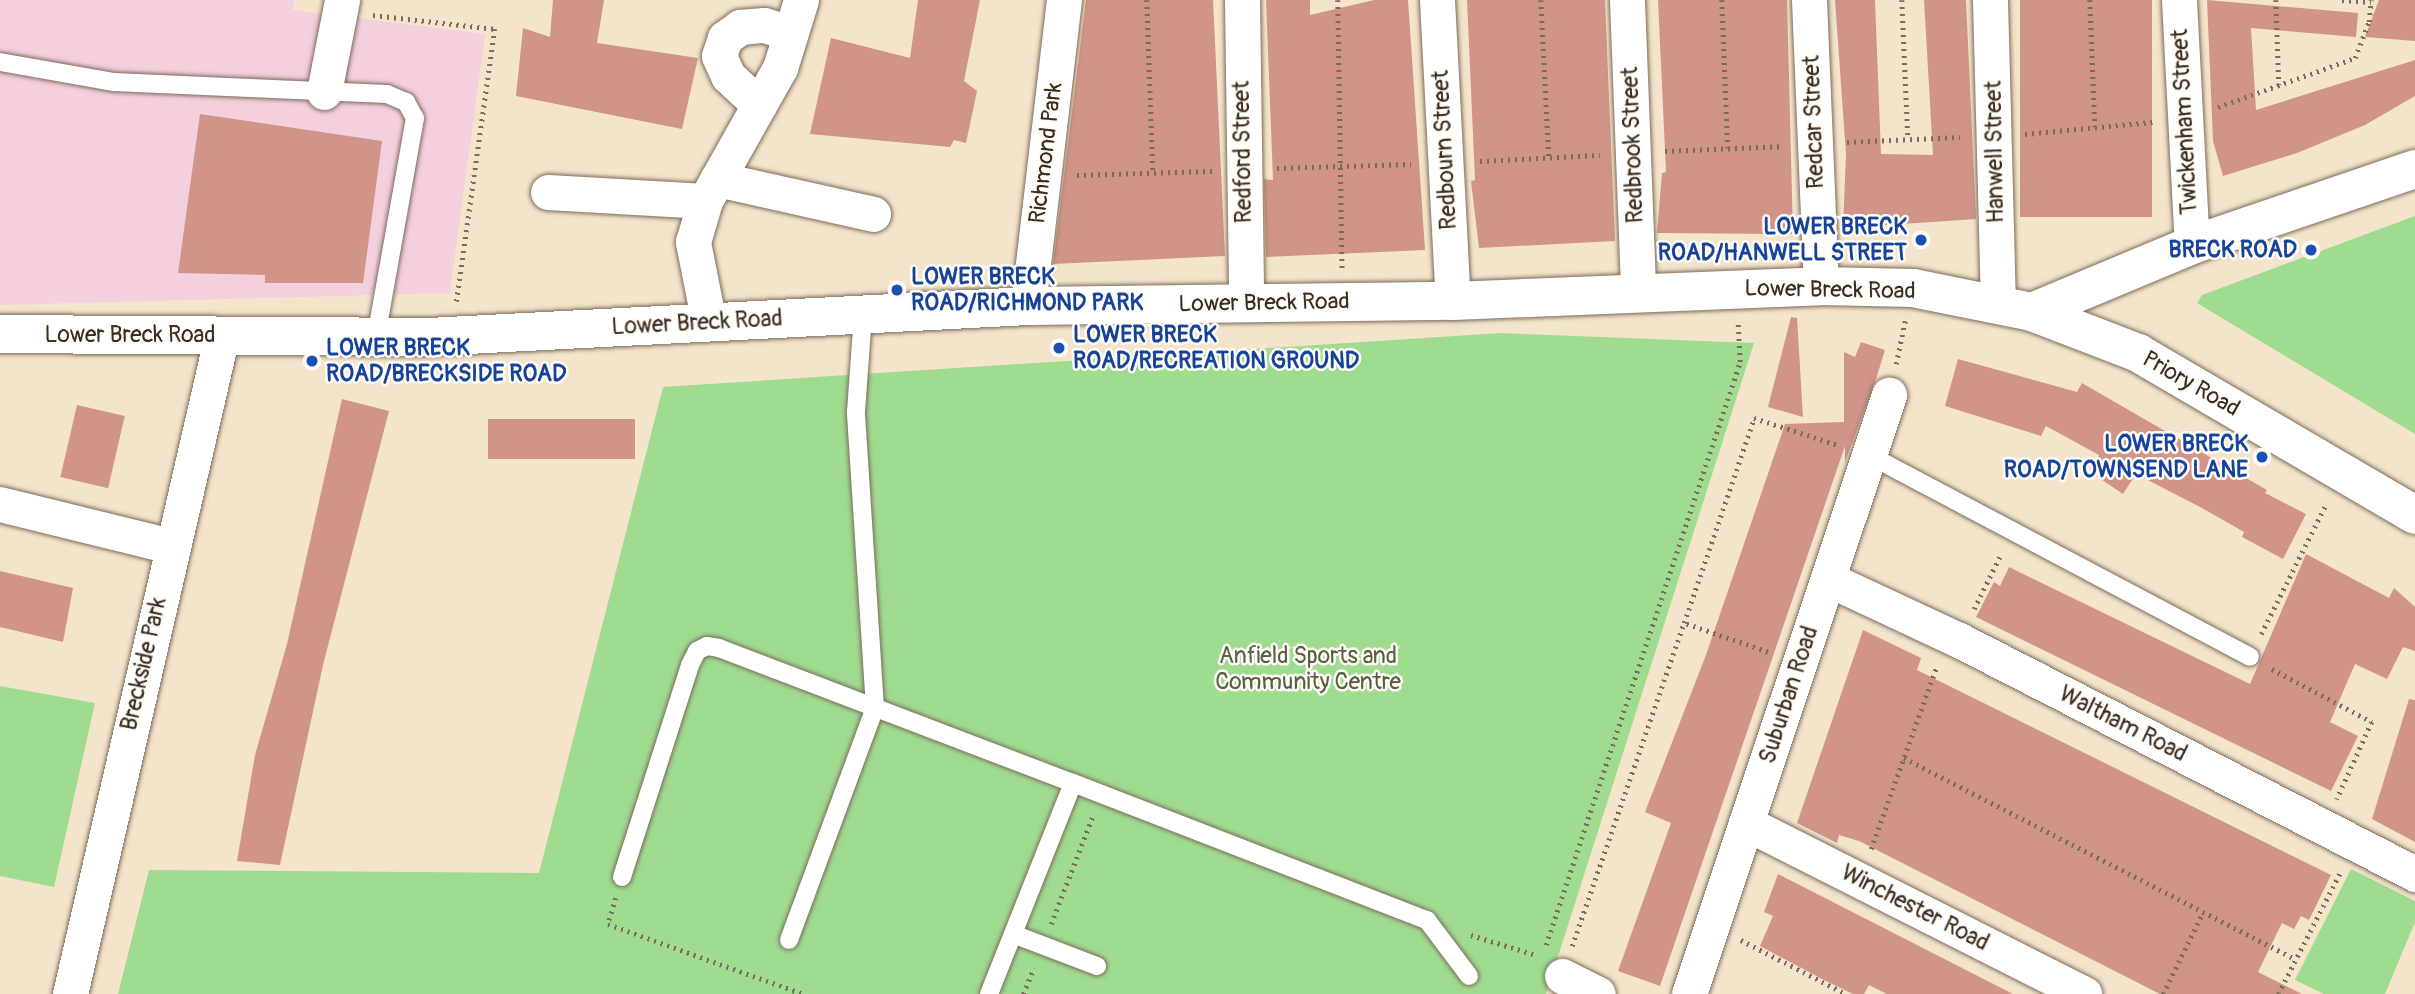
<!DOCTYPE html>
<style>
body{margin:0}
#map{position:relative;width:2415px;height:994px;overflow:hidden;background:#f4e4cb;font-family:Pangolin,sans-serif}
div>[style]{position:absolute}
.built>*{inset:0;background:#f4cfde}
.green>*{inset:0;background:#9fdc90}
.building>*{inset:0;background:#d19488;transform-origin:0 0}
.path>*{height:4.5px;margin-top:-2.25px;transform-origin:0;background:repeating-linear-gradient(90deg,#7c6b5b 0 2px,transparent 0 7px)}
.roads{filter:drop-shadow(0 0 2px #7c6b5b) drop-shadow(0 0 2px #7c6b5b)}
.service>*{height:18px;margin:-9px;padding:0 9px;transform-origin:9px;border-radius:9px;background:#fff}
.minor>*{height:35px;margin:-17.5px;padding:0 17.5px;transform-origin:17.5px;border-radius:17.5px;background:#fff}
.tertiary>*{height:38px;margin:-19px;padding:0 19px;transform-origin:19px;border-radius:19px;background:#fff}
.dots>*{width:19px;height:19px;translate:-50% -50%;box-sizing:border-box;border:4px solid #fdfcf7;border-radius:50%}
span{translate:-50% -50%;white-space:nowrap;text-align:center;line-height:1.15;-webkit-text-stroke:5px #fdfcf7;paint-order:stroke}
.street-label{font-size:23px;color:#3b2a1e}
.transit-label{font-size:23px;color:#164399;font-weight:700}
.right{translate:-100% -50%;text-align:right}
.left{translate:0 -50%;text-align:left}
.park-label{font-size:23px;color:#595f40}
</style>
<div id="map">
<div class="built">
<div style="clip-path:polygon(0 0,294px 0,293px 10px,485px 34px,450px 293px,0 305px)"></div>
</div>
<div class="green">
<div style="clip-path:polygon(2415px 216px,2415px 434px,2197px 303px,2202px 295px)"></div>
<div style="clip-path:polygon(1501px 333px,1754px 343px,1546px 994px,118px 994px,149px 870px,539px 873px,663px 387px)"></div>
<div style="clip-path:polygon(0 686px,95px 703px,54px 887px,0 876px)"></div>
<div style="clip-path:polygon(2351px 869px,2415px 901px,2415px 922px,2385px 994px,2324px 994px,2295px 980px)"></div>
</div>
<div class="building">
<div style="clip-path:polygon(553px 0,604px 0,597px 43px,698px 58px,682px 129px,516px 96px,523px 28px,550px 37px)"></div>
<div style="clip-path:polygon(918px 0,980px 0,964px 81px,977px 91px,966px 143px,954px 140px,950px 147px,810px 134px,831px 38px,910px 58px)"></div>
<div style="clip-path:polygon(1086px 0,1213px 0,1225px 256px,1053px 264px)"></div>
<div style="clip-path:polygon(1266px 0,1310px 0,1310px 15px,1374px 0,1408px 0,1425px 250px,1266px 257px,1264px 179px,1273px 180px)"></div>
<div style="clip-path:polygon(1467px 0,1605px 0,1615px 241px,1479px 248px,1471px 181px,1475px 180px)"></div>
<div style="clip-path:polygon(1658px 0,1787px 0,1793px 234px,1657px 233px,1662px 173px,1666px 172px)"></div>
<div style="clip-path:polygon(1835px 0,1875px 0,1881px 154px,1933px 155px,1924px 0,1966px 0,1976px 219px,1843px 228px,1846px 154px)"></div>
<div style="left:2020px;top:0;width:132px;height:217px"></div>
<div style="clip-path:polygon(2207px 0,2358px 13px,2356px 37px,2251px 28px,2256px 110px,2415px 60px,2415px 96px,2365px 125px,2297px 153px,2223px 176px,2213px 141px)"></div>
<div style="clip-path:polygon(2379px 0,2415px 0,2415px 41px,2365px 37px)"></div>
<div style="clip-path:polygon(200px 114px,382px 141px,363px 283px,265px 283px,265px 275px,178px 273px)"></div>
<div style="clip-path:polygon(1791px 317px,1797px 318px,1803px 417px,1768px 407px)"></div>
<div style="clip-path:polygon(1861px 342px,1885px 350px,1876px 379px,1845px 462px,1845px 446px,1660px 986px,1618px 971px,1671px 823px,1645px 812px,1706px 655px,1785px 424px,1844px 422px,1844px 352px,1855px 357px)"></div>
<div style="clip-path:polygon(1958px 359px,2077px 392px,2082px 383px,2267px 490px,2265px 493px,2306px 514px,2283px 559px,2242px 537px,2244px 532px,2202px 508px,2136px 474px,2123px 494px,2092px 473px,2099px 455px,2046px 426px,2041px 436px,1945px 406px)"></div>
<div style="clip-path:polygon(342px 399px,389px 411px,323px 665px,280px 865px,237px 861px,255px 755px,287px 644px)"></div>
<div style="left:77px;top:405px;width:49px;height:74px;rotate:13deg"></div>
<div style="left:635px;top:419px;width:40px;height:147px;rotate:90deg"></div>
<div style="clip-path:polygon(2306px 554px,2389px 598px,2394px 588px,2415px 607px,2415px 651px,2403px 647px,2387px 679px,2355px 664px,2330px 722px,2358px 736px,2331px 791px,1976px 617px,1994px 582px,2000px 586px,2009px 567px,2250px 684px)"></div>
<div style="clip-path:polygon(0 571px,73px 588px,63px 642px,0 627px)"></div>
<div style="clip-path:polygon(1863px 630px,1921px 658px,1917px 670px,2331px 875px,2309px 920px,2301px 916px,2294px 929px,2282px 923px,2258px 972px,2302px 994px,2160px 994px,1859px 841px,1839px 835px,1837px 843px,1797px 823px)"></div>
<div style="clip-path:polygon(2409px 699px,2415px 700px,2415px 842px,2372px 819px)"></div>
<div style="clip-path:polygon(1778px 874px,2013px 994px,1887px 994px,1869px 985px,1864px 994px,1853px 994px,1822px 979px,1760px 946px,1773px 916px,1764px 912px)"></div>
</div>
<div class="path">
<div style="left:1147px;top:0;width:173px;rotate:88deg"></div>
<div style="left:1338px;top:0;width:269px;rotate:89.1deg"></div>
<div style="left:1541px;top:0;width:157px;rotate:87.1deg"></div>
<div style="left:1722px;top:0;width:148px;rotate:87.7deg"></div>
<div style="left:1902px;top:0;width:138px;rotate:87.5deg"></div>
<div style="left:2090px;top:0;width:127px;rotate:87.7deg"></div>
<div style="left:2276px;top:0;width:85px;rotate:88deg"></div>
<div style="left:2342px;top:0;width:29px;rotate:4deg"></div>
<div style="left:373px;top:15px;width:123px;rotate:6.5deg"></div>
<div style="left:495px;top:29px;width:275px;rotate:98deg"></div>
<div style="left:2218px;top:107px;width:145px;rotate:-19.7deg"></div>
<div style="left:2355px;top:58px;width:39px;rotate:-69deg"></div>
<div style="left:2369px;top:22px;width:22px;rotate:-85deg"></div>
<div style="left:2025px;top:134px;width:128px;rotate:-5.4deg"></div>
<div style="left:1847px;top:142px;width:113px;rotate:-2.5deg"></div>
<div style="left:1665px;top:151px;width:117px;rotate:-2.4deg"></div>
<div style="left:1480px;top:161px;width:120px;rotate:-2.9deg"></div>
<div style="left:1277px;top:168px;width:134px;rotate:-1.7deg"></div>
<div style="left:1077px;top:175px;width:135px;rotate:-1.7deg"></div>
<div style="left:1896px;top:364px;width:44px;rotate:-78.2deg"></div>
<div style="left:1974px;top:609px;width:61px;rotate:-63.9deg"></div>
<div style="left:2261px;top:634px;width:145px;rotate:-63.4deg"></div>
<div style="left:1768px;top:652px;width:89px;rotate:-161deg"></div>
<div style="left:1684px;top:623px;width:217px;rotate:-71.1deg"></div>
<div style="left:1754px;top:418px;width:88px;rotate:17.8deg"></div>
<div style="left:2272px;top:669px;width:113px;rotate:27.9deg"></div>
<div style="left:2372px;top:722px;width:85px;rotate:114.4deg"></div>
<div style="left:1904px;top:758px;width:440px;rotate:27.2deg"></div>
<div style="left:1871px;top:849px;width:195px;rotate:-70.2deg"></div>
<div style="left:616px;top:898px;width:27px;rotate:107deg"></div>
<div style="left:608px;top:924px;width:208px;rotate:19.7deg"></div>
<div style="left:1051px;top:924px;width:114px;rotate:-68.9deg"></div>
<div style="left:1471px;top:935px;width:68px;rotate:17.1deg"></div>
<div style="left:1741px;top:940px;width:118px;rotate:27.2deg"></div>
<div style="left:1546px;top:945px;width:614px;rotate:-71.59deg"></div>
<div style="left:1740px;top:362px;width:38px;rotate:-93deg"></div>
<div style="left:1572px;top:946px;width:342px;rotate:-70.9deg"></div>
<div style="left:1023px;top:994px;width:28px;rotate:-67deg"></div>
<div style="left:2163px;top:994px;width:91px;rotate:-64deg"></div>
<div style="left:2278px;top:994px;width:138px;rotate:-62.9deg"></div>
</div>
<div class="roads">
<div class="service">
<div style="left:0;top:62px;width:116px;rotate:10deg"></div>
<div style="left:114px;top:82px;width:273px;rotate:2.5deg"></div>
<div style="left:387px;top:94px;width:21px;rotate:23deg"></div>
<div style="left:406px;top:102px;width:18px;rotate:61deg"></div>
<div style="left:415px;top:118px;width:221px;rotate:100.1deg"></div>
<div style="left:1869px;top:455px;width:431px;rotate:27.9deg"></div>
<div style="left:1073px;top:783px;width:380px;rotate:21.2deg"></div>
<div style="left:1427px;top:920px;width:70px;rotate:53.1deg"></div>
<div style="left:622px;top:877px;width:223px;rotate:-72.2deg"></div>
<div style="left:690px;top:665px;width:16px;rotate:-63deg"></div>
<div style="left:697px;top:651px;width:11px;rotate:-27deg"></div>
<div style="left:707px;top:646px;width:12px;rotate:9deg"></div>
<div style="left:719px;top:648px;width:379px;rotate:20.9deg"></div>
<div style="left:1073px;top:783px;width:227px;rotate:111.7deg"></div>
<div style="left:1013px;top:934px;width:90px;rotate:20.9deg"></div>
<div style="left:789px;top:940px;width:247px;rotate:-69.7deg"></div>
<div style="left:875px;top:708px;width:297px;rotate:-93.7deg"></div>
<div style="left:856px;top:412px;width:97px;rotate:-85.9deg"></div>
</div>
<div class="minor">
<div style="left:1242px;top:0;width:303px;rotate:89.2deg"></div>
<div style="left:1437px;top:0;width:301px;rotate:87deg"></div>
<div style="left:1627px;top:0;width:291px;rotate:87.8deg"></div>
<div style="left:1809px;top:0;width:286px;rotate:87.6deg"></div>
<div style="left:1990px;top:0;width:305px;rotate:88.5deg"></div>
<div style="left:2179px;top:0;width:245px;rotate:87deg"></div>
<div style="left:324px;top:92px;width:94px;rotate:-78.9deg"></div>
<div style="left:759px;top:105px;width:42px;rotate:-136.9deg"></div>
<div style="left:728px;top:76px;width:22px;rotate:-114deg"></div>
<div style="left:719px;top:56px;width:19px;rotate:-72deg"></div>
<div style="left:725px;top:38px;width:19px;rotate:-36deg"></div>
<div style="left:740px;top:27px;width:24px;rotate:-5deg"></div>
<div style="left:764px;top:25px;width:27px;rotate:17deg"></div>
<div style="left:717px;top:179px;width:160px;rotate:12.6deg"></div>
<div style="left:548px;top:192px;width:157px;rotate:3.3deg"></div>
<div style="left:1028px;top:306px;width:308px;rotate:-83.3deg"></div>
<div style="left:709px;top:323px;width:83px;rotate:-101.2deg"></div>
<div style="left:693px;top:242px;width:43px;rotate:-73.7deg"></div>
<div style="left:705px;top:201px;width:153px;rotate:-60.6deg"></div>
<div style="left:780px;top:68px;width:71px;rotate:-72.8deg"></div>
<div style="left:0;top:504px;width:176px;rotate:13.8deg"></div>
<div style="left:1828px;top:579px;width:145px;rotate:25deg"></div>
<div style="left:1959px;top:640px;width:513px;rotate:27.16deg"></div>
<div style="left:1746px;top:823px;width:379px;rotate:26.8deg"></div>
<div style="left:1562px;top:976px;width:40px;rotate:26.6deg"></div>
<div style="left:70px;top:994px;width:676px;rotate:-77.01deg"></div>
<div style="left:1689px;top:994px;width:632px;rotate:-71.54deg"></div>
</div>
<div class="tertiary">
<div style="left:2032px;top:312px;width:173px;rotate:-22.7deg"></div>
<div style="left:2192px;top:245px;width:236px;rotate:-18.8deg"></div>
<div style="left:0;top:334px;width:429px;rotate:0.4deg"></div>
<div style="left:429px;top:337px;width:600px;rotate:-2.96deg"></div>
<div style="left:1028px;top:306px;width:425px;rotate:-0.7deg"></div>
<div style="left:1453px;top:301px;width:368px;rotate:-2.3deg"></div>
<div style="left:1821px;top:286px;width:92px;rotate:1.2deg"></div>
<div style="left:1913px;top:288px;width:121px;rotate:11.4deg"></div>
<div style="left:2032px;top:312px;width:114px;rotate:21.1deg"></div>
<div style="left:2138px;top:353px;width:321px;rotate:30.3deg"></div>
</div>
</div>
<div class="dots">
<div style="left:1921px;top:240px;background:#1a4fb4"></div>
<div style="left:2311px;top:250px;background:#1a4fb4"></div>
<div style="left:897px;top:290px;background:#1a4fb4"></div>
<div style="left:1059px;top:348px;background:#1a4fb4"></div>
<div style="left:312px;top:361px;background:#1a4fb4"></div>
<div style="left:2262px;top:457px;background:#1a4fb4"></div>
</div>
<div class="street-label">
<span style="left:1814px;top:122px;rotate:-92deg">Redcar Street</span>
<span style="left:2185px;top:122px;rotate:-93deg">Twickenham Street</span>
<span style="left:1633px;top:145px;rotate:-92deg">Redbrook Street</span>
<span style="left:1445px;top:150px;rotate:-93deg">Redbourn Street</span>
<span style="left:1243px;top:152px;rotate:-91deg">Redford Street</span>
<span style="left:1995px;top:152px;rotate:-91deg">Hanwell Street</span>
<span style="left:1046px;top:153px;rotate:-83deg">Richmond Park</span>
<span style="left:1830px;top:290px;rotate:1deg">Lower Breck Road</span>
<span style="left:1264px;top:303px;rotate:-1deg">Lower Breck Road</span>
<span style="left:697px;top:323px;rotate:-3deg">Lower Breck Road</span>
<span style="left:130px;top:335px">Lower Breck Road</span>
<span style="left:2191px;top:384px;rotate:30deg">Priory Road</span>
<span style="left:144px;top:664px;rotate:-77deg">Breckside Park</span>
<span style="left:1789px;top:695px;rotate:-72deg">Suburban Road</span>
<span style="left:2123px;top:724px;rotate:27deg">Waltham Road</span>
<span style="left:1915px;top:908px;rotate:27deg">Winchester Road</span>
</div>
<div class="transit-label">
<span class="right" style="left:1907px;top:240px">LOWER BRECK<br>ROAD/HANWELL STREET</span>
<span class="right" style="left:2297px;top:250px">BRECK ROAD</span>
<span class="left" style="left:911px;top:290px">LOWER BRECK<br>ROAD/RICHMOND PARK</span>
<span class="left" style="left:1073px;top:348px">LOWER BRECK<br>ROAD/RECREATION GROUND</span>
<span class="left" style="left:326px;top:361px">LOWER BRECK<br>ROAD/BRECKSIDE ROAD</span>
<span class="right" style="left:2248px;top:457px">LOWER BRECK<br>ROAD/TOWNSEND LANE</span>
</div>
<div class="park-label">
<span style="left:1308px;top:669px">Anfield Sports and<br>Community Centre</span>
</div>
</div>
